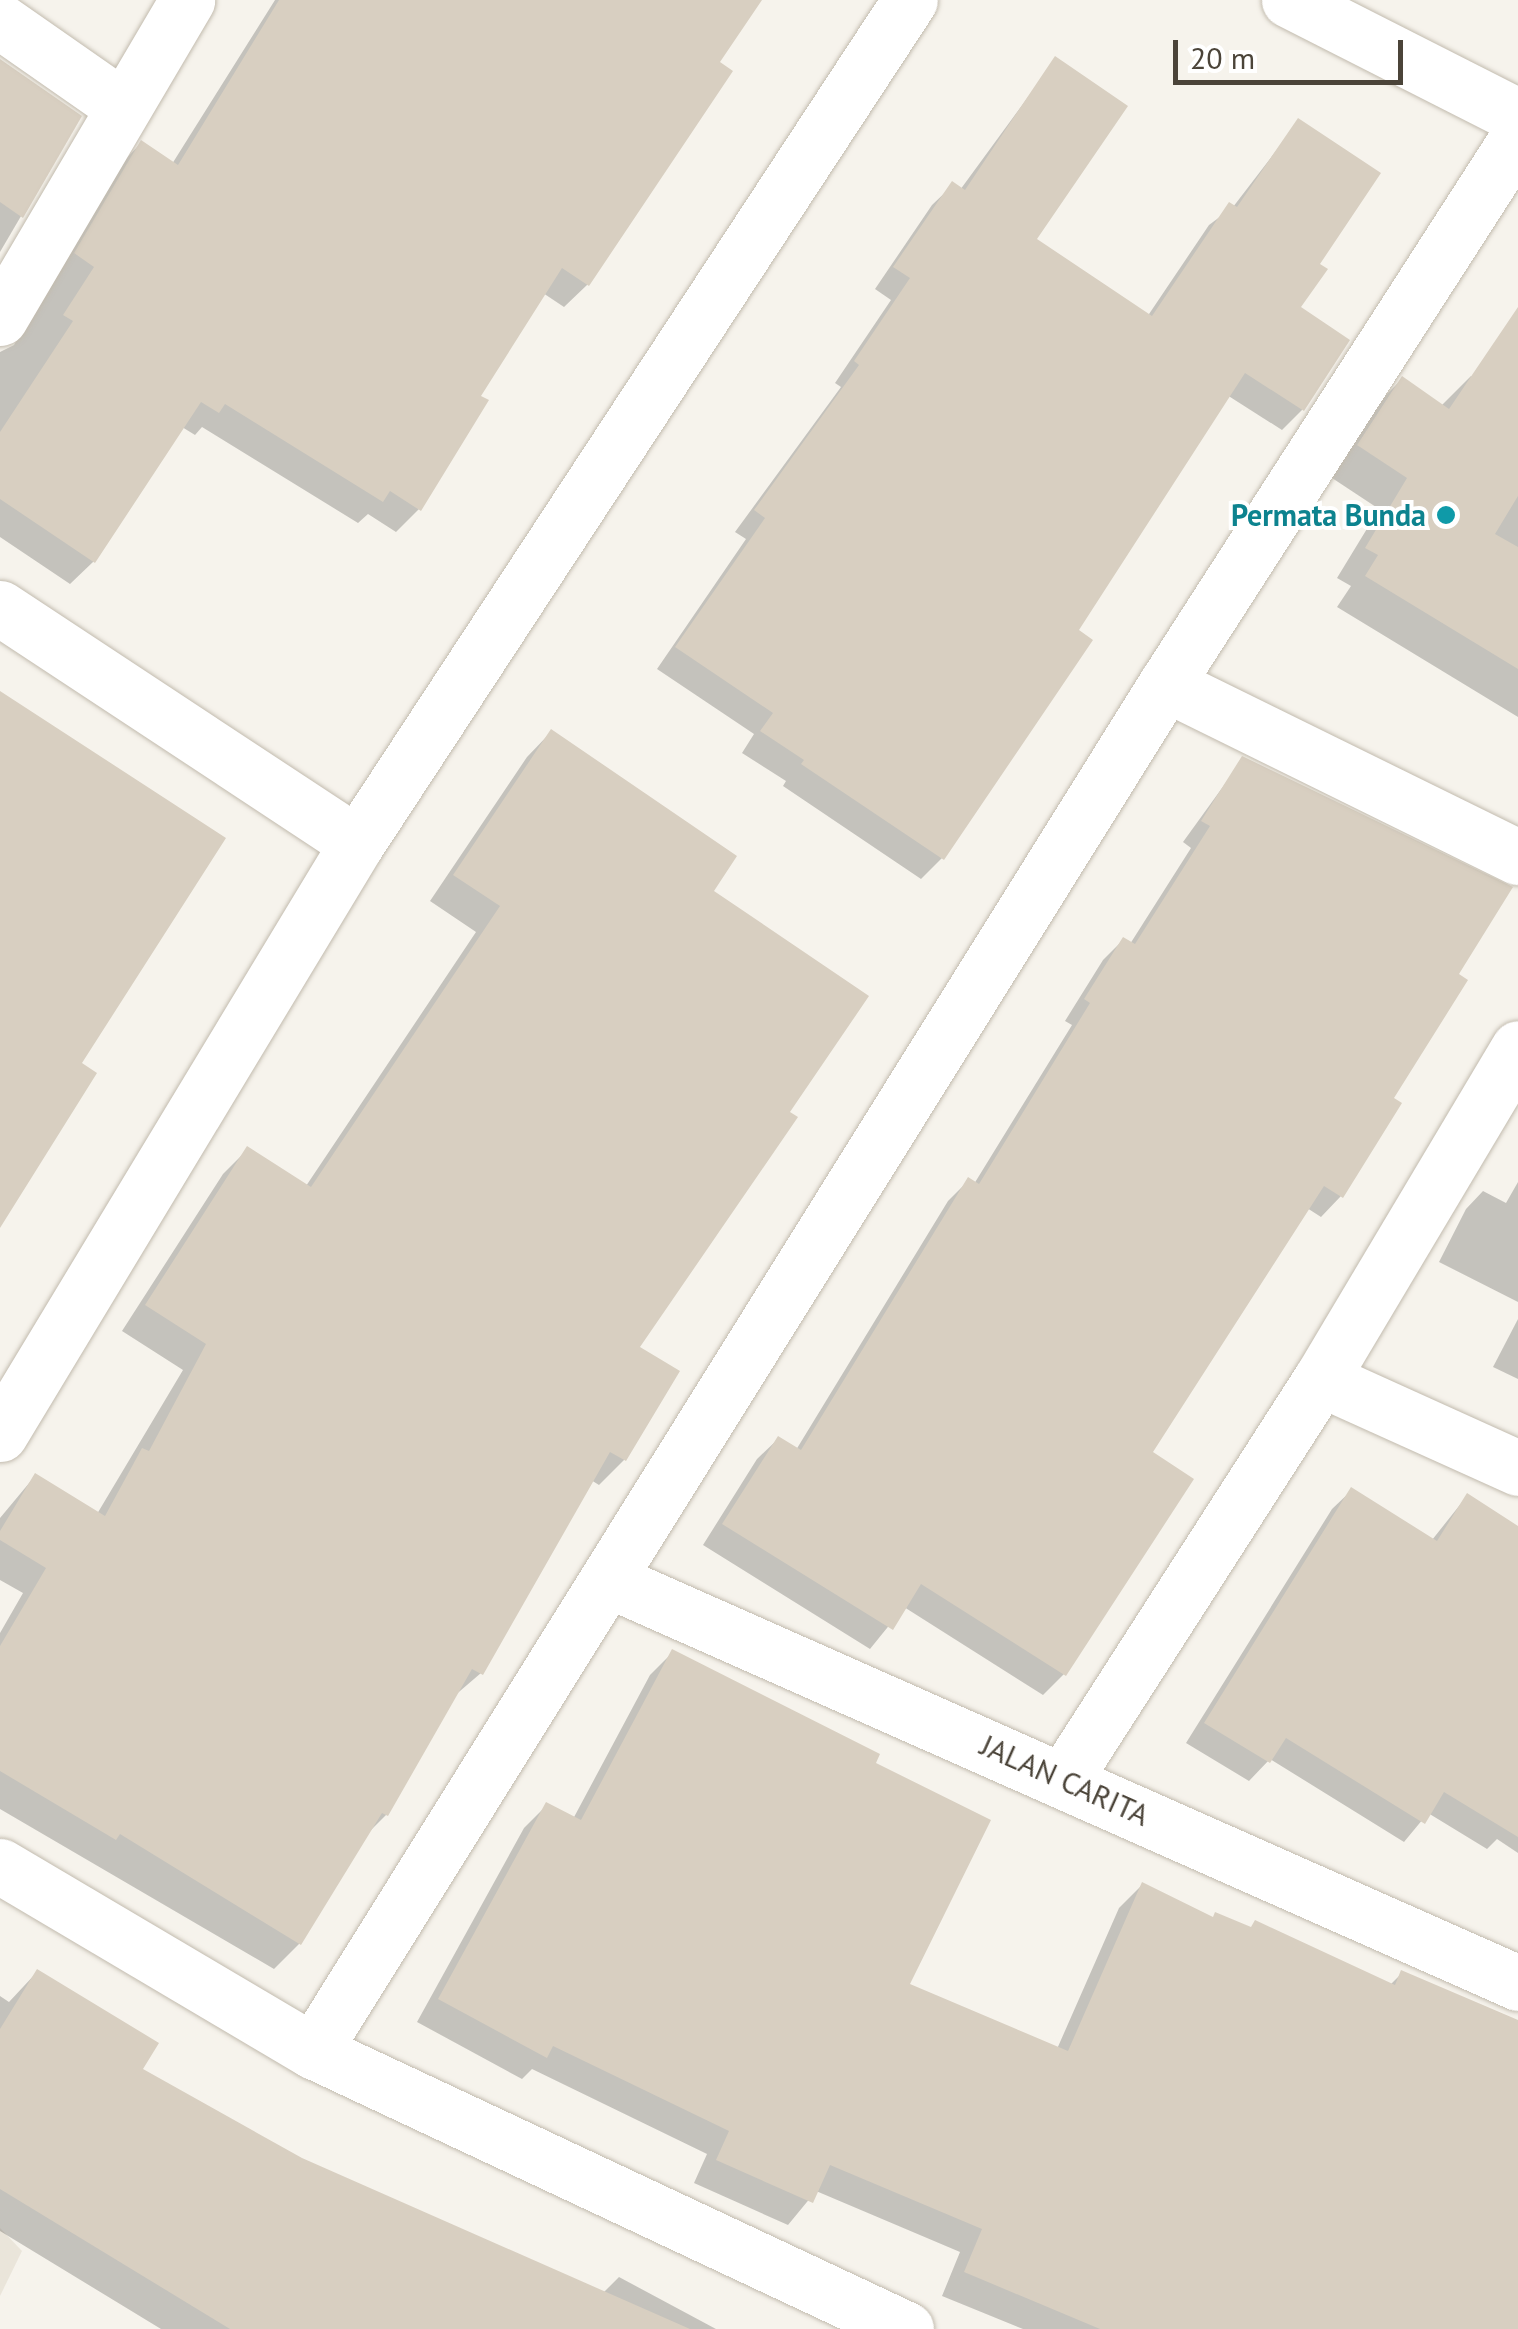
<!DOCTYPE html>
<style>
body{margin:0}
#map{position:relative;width:1518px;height:2329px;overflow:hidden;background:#f6f3ec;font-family:"PT Sans",sans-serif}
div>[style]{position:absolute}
.residential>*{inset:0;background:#eae5da}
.shadow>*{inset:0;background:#0003}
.building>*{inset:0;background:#d8cfc1}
.roads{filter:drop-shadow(0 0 2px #c2bbae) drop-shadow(0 0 2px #c2bbae)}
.minor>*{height:55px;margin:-27.5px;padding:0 27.5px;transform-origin:27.5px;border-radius:27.5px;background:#fff}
.dots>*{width:28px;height:28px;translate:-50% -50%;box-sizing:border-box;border:5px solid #fff;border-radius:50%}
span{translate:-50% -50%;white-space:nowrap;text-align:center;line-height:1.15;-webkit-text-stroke:8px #fff;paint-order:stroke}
.culture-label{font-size:30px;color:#0d838f;font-weight:700}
.right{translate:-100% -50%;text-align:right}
.street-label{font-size:30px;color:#4b4439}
.scale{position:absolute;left:1173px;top:40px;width:230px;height:45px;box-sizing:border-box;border:5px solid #4b4439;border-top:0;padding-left:12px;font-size:30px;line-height:35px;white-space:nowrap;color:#4b4439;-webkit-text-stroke:8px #fff;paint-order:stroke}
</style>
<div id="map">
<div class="residential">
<div style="clip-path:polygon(0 2228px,22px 2251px,0 2296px)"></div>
</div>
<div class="shadow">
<div style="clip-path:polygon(275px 0,761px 0,717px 63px,730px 71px,587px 285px,564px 307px,543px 293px,478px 397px,419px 509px,396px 532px,368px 514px,358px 523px,202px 427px,195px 435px,182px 427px,93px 562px,70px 584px,0 537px,0 352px,14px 345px,119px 166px,141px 143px,172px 164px)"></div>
<div style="clip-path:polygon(1056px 59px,1034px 240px,1147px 317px,1209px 225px,1233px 207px,1299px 121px,1317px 264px,1298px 307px,1302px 410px,1282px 430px,1227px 395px,1075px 631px,942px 858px,921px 879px,783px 786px,786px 781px,742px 753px,754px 734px,657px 669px,746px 539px,735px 532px,841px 387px,835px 383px,891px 300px,875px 289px,932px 205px,953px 185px,960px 190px)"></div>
<div style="clip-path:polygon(0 62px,79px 117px,0 252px)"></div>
<div style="clip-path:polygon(1471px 376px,1518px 404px,1518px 717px,1337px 607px,1351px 586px,1337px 578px,1379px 509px,1329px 476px,1372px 409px,1402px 379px,1441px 406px)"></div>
<div style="clip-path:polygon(551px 732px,710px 892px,787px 1112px,637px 1348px,677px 1372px,624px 1460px,599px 1485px,591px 1480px,481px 1673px,453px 1697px,386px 1815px,365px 1836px,299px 1944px,274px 1969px,0 1809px,0 1633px,23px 1593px,0 1580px,0 1518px,35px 1476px,97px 1514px,183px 1370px,122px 1331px,223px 1174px,248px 1149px,306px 1186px,476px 932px,430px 901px,527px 757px)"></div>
<div style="clip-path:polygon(1243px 759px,1455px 975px,1341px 1196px,1321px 1217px,1307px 1208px,1149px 1453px,1064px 1674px,1043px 1695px,904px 1607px,870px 1649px,703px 1545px,757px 1459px,778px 1439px,796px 1450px,948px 1201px,969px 1180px,974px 1184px,1072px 1025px,1065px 1021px,1103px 960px,1123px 940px,1130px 944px,1191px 848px,1183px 842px)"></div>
<div style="clip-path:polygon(1518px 1182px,1518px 1302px,1439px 1262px,1466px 1209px,1483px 1191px,1506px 1203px)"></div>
<div style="clip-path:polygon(1518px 1319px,1518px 1379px,1493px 1367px)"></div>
<div style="clip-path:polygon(1352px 1490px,1432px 1540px,1467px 1496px,1518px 1527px,1518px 1853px,1497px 1839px,1487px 1849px,1428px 1813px,1404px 1842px,1270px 1759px,1249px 1781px,1186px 1743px,1332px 1509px)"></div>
<div style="clip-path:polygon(673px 1652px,872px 1764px,907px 1986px,1057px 2049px,1119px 1908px,1142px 1885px,1212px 1919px,1389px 1986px,1402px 1973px,1518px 2035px,1518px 2329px,1023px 2329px,942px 2296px,960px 2252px,816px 2191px,788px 2225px,694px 2183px,707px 2154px,532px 2069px,522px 2079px,417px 2022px,524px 1828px,547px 1805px,573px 1819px,650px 1675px)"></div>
<div style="clip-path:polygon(37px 1972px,139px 2070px,301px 2160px,602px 2294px,619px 2277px,716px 2329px,161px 2329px,0 2231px,0 1996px,9px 2002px)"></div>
</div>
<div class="building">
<div style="clip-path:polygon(279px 0,762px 0,720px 62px,733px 71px,589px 286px,562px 268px,481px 396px,489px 400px,421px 511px,390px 491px,383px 502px,225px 404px,219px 413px,201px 402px,95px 563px,0 499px,0 432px,73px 321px,63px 315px,94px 267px,74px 253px,141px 140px,178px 165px)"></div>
<div style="clip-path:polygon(1055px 56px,1128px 106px,1037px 239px,1152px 316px,1229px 202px,1237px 207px,1298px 118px,1381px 173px,1320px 264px,1328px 269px,1301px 307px,1350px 340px,1304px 411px,1245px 373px,1079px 630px,1093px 640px,944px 860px,801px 764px,804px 760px,760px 731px,773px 713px,675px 647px,765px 518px,754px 510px,859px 365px,854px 361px,910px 278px,893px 267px,952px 181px,965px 190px)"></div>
<div style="clip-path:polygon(0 59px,82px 116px,23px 218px,0 202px)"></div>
<div style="clip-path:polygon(1518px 307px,1518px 496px,1495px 534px,1518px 547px,1518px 669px,1365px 576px,1378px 555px,1365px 548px,1407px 478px,1357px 445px,1402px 376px,1449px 409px)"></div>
<div style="clip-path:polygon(0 691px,226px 838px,82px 1063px,97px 1073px,0 1228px)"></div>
<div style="clip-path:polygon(551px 729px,737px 856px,714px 891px,869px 996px,790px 1112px,798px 1117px,640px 1347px,680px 1371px,626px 1461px,610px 1452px,483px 1675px,472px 1669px,388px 1816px,382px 1813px,301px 1945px,120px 1834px,116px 1840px,0 1771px,0 1646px,46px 1568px,0 1540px,0 1531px,35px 1473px,105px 1516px,142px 1448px,149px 1451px,206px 1344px,145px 1305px,247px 1146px,311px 1187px,500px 906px,453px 875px)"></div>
<div style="clip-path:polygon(1242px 756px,1513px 887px,1459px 974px,1468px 980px,1394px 1098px,1402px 1103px,1343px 1198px,1324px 1186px,1153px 1452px,1194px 1479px,1066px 1676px,921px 1584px,893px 1630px,722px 1524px,778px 1436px,801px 1450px,968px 1177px,979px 1184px,1090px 1003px,1084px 999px,1123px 937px,1135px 944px,1210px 826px,1201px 821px)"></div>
<div style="clip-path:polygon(1351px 1487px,1437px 1541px,1467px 1493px,1518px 1526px,1518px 1837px,1444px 1792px,1425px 1824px,1286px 1738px,1270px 1763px,1204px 1723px)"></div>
<div style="clip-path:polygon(672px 1649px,880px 1754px,876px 1763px,991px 1820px,910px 1984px,1068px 2051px,1142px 1882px,1213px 1917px,1215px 1912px,1251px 1927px,1255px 1920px,1395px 1985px,1401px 1970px,1518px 2020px,1518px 2329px,1100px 2329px,964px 2272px,982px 2229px,830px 2165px,813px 2203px,716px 2160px,729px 2131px,553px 2046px,547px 2058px,438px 1999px,546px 1802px,581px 1820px)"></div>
<div style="clip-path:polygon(37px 1969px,159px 2043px,143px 2069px,302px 2158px,690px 2329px,230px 2329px,0 2189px,0 2029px)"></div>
</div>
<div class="roads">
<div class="minor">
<div style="left:1289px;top:0;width:257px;rotate:26.9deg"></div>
<div style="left:0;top:21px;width:149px;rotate:34.9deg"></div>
<div style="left:0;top:318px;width:369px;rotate:-59.5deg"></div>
<div style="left:0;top:608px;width:427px;rotate:33.4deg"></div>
<div style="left:1166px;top:684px;width:392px;rotate:26.2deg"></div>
<div style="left:1321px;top:1379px;width:216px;rotate:24.3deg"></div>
<div style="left:0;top:1434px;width:690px;rotate:-58.87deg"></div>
<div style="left:357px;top:843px;width:1008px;rotate:-56.74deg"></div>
<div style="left:611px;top:1581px;width:992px;rotate:23.9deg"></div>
<div style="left:1064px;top:1779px;width:475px;rotate:-57.3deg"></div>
<div style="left:1321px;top:1379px;width:385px;rotate:-59.2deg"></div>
<div style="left:0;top:1866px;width:364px;rotate:30.6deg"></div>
<div style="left:313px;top:2051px;width:655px;rotate:25.12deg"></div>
<div style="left:313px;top:2051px;width:1611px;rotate:-58.04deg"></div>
<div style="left:1166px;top:684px;width:650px;rotate:-57.24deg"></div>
</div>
</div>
<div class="dots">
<div style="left:1446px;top:515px;background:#0f9aa8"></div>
</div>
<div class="culture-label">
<span class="right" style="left:1426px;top:515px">Permata Bunda</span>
</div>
<div class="street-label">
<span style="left:1065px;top:1780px;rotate:24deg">JALAN CARITA</span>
</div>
<div class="scale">20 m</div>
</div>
